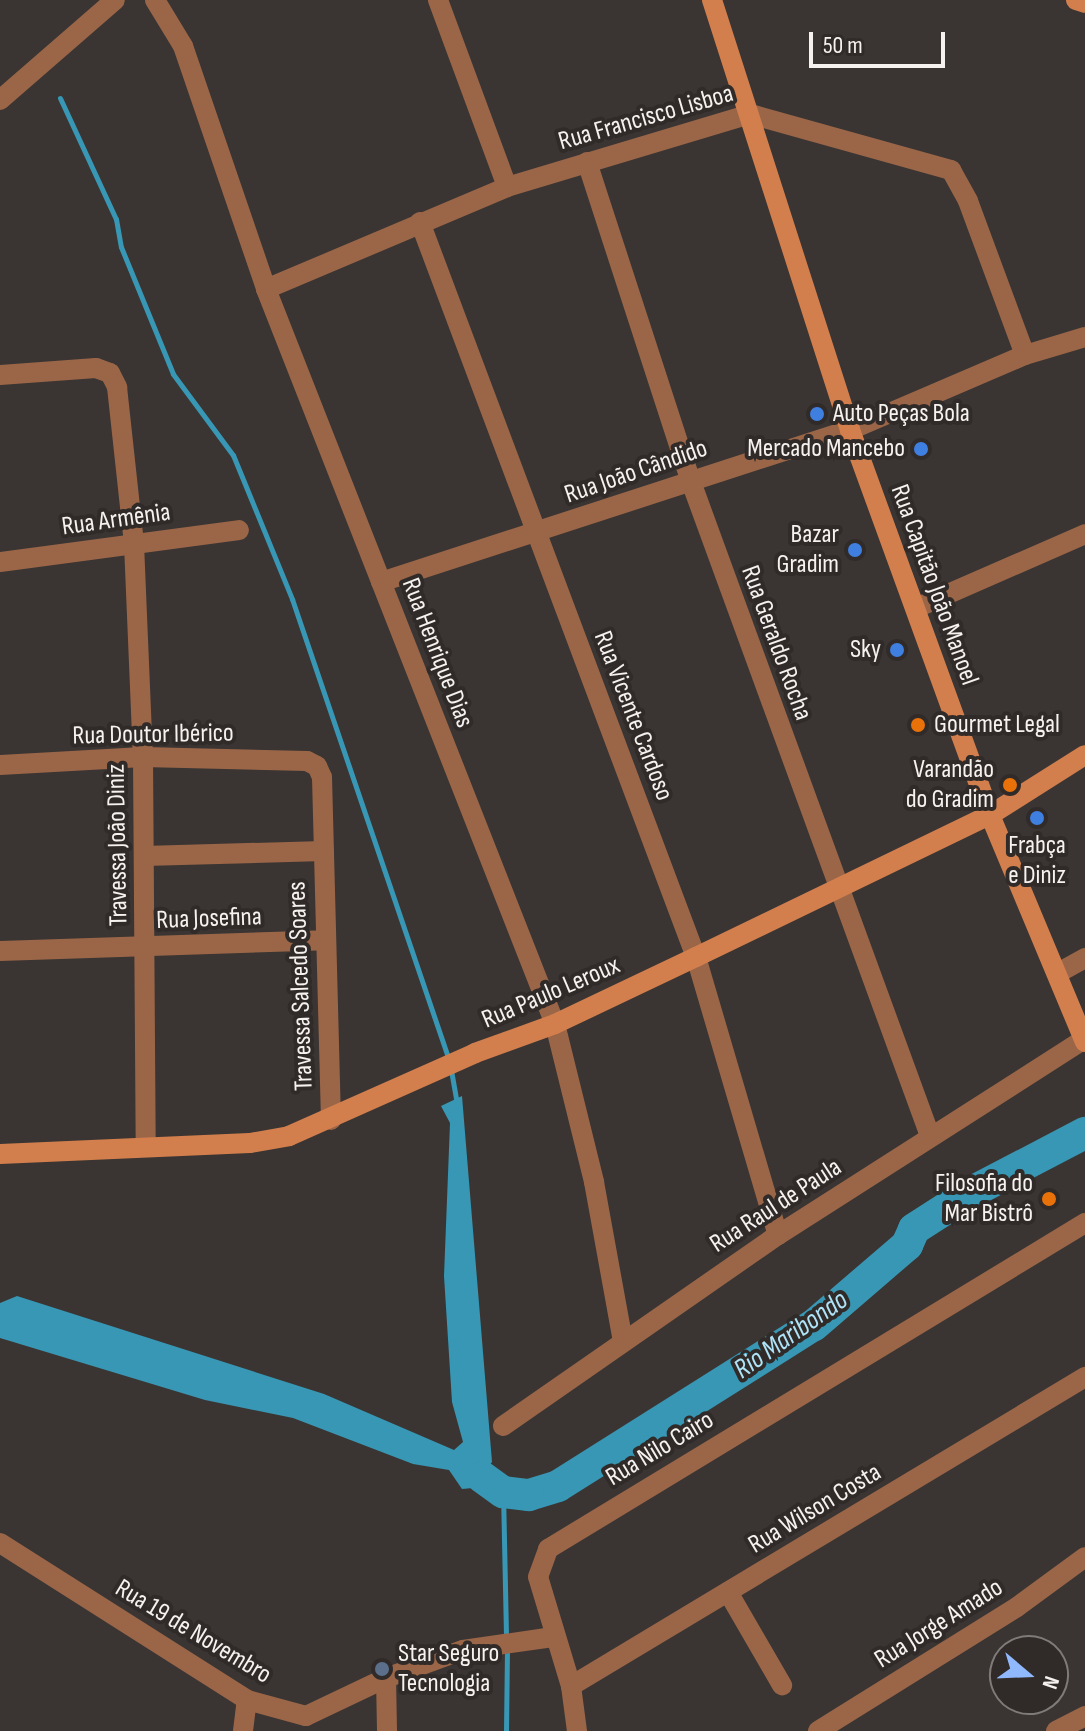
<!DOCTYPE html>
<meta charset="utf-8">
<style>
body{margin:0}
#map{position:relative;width:1085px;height:1731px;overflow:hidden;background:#3a3533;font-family:"Sofia Sans Condensed",sans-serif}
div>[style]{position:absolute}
.water>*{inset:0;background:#3897b4}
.stream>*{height:5px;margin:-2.5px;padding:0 2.5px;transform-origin:2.5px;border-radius:2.5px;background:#3897b4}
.river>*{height:32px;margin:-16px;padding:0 16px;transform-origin:16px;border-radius:16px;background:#3897b4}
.street>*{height:20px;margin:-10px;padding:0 10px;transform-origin:10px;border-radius:10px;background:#9b6648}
.secondary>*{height:20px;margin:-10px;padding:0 10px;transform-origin:10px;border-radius:10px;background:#d37f4d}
.dots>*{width:22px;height:22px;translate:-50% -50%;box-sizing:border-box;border:4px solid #302b29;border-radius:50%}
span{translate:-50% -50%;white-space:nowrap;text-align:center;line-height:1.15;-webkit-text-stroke:8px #302b29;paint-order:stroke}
.street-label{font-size:26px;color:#f5f2f0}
.poi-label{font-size:26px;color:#f5f2f0}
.left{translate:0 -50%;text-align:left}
.right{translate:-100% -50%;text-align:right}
.water-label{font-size:28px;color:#afe4f8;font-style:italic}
.north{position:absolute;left:989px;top:1635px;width:80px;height:80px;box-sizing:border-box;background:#302b29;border:2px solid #7f7b79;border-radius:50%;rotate:109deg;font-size:22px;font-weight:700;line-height:32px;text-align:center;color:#f5f2f0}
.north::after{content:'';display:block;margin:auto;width:28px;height:36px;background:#90b8fd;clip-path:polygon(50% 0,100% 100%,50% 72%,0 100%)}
.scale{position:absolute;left:809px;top:32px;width:136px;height:36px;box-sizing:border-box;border:4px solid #f5f2f0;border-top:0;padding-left:10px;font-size:24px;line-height:28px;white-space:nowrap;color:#f5f2f0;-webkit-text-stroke:6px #302b29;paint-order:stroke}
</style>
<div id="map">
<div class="water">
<div style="clip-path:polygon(462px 1096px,492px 1462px,473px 1488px,462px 1489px,449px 1470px,413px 1464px,293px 1418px,205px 1400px,0 1338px,0 1303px,17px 1296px,324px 1394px,454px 1450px,463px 1442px,452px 1402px,444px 1276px,450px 1123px,441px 1106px)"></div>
</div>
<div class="stream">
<div style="left:60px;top:98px;width:133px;rotate:65.2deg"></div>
<div style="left:116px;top:219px;width:28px;rotate:80deg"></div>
<div style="left:121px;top:247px;width:137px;rotate:67.7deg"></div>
<div style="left:173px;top:374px;width:101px;rotate:53.5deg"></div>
<div style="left:233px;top:455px;width:156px;rotate:67.7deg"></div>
<div style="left:292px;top:599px;width:488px;rotate:71.2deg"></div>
<div style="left:451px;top:1070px;width:35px;rotate:80deg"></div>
<div style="left:503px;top:1492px;width:146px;rotate:88.8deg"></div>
<div style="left:506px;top:1731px;width:83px;rotate:-89.3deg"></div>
</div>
<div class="river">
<div style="left:482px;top:1477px;width:26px;rotate:36deg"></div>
<div style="left:503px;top:1492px;width:26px;rotate:7deg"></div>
<div style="left:529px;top:1495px;width:30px;rotate:-17deg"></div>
<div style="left:558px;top:1486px;width:302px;rotate:-32.2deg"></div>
<div style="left:814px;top:1325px;width:123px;rotate:-40.7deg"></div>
<div style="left:907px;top:1245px;width:17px;rotate:-66deg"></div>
<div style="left:914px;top:1229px;width:67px;rotate:-32.7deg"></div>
<div style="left:970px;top:1193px;width:130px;rotate:-27.6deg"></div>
</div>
<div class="street">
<div style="left:155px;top:0;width:54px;rotate:58.7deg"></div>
<div style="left:183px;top:46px;width:257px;rotate:71.1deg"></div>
<div style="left:266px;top:289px;width:790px;rotate:68.54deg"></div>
<div style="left:555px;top:1024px;width:163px;rotate:76.1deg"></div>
<div style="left:594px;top:1182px;width:162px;rotate:79.7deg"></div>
<div style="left:438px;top:0;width:199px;rotate:69.7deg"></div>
<div style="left:0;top:100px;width:152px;rotate:-41deg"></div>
<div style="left:587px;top:162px;width:333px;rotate:72deg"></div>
<div style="left:690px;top:479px;width:699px;rotate:69.93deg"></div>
<div style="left:420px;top:222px;width:785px;rotate:69.42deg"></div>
<div style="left:696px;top:957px;width:290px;rotate:73.6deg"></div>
<div style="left:266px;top:289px;width:262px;rotate:-22.9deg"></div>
<div style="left:507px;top:187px;width:254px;rotate:-16.7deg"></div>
<div style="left:750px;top:114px;width:209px;rotate:15.6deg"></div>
<div style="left:951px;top:170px;width:35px;rotate:61deg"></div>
<div style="left:968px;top:201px;width:164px;rotate:69.7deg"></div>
<div style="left:0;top:375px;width:96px;rotate:-4.2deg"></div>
<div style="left:96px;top:368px;width:15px;rotate:20deg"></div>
<div style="left:110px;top:373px;width:16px;rotate:63deg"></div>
<div style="left:117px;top:387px;width:158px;rotate:83.8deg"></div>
<div style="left:134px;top:544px;width:213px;rotate:87.6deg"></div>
<div style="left:143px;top:757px;width:389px;rotate:89.6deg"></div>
<div style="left:0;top:562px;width:241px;rotate:-7.6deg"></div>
<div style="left:381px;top:582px;width:493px;rotate:-18deg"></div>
<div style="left:850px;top:430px;width:190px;rotate:-23.2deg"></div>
<div style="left:1025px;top:355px;width:63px;rotate:-16.7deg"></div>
<div style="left:916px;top:608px;width:184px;rotate:-23.6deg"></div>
<div style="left:0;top:765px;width:143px;rotate:-3.2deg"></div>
<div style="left:143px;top:757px;width:164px;rotate:1.4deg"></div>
<div style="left:307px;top:761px;width:11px;rotate:27deg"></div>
<div style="left:317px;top:766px;width:12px;rotate:66deg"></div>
<div style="left:322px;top:777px;width:343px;rotate:88.5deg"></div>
<div style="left:144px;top:856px;width:180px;rotate:-1.6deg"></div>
<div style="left:0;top:951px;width:325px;rotate:-1.9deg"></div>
<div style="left:1058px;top:973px;width:31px;rotate:-29deg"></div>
<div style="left:503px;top:1426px;width:335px;rotate:-34.8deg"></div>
<div style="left:778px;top:1235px;width:363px;rotate:-32.6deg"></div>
<div style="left:0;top:1543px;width:293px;rotate:32.4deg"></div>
<div style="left:247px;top:1700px;width:61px;rotate:15.2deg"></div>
<div style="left:306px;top:1716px;width:89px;rotate:-25.4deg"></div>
<div style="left:386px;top:1678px;width:82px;rotate:-20deg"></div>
<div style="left:463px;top:1650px;width:91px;rotate:-8.2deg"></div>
<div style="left:728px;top:1592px;width:108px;rotate:59.9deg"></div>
<div style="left:386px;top:1678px;width:53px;rotate:88.9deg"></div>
<div style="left:571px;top:1686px;width:600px;rotate:-31.01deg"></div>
<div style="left:243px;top:1731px;width:31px;rotate:-83deg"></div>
<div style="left:577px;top:1731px;width:45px;rotate:-97.6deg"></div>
<div style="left:571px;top:1686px;width:114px;rotate:-106.8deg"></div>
<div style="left:538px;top:1577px;width:30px;rotate:-70deg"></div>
<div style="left:548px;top:1549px;width:628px;rotate:-31.26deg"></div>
<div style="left:818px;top:1731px;width:234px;rotate:-31.9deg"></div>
<div style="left:1017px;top:1607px;width:84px;rotate:-36.3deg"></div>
<div style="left:1056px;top:1731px;width:33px;rotate:-27deg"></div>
</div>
<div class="secondary">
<div style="left:712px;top:0;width:452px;rotate:72.2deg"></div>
<div style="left:850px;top:430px;width:410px;rotate:70deg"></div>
<div style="left:990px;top:815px;width:246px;rotate:67.3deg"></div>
<div style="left:1076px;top:0;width:9px;rotate:18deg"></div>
<div style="left:0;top:1154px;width:250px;rotate:-2.5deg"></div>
<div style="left:250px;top:1143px;width:40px;rotate:-10deg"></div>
<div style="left:289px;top:1136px;width:204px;rotate:-24deg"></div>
<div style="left:475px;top:1053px;width:85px;rotate:-19.9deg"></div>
<div style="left:555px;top:1024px;width:156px;rotate:-25.4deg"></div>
<div style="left:696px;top:957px;width:326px;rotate:-25.8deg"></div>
<div style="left:990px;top:815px;width:112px;rotate:-32.3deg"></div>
</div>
<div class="dots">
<div style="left:817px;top:414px;background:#3f7fe0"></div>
<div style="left:921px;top:449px;background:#3f7fe0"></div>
<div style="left:855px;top:550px;background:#3f7fe0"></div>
<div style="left:897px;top:650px;background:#3f7fe0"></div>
<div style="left:918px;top:725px;background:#e8710a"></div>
<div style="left:1010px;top:785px;background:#e8710a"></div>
<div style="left:1037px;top:818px;background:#3f7fe0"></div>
<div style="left:1049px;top:1199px;background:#e8710a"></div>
<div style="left:382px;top:1669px;background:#5c6f8a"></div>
</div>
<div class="street-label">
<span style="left:646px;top:118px;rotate:-16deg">Rua Francisco Lisboa</span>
<span style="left:636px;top:472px;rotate:-19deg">Rua João Cândido</span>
<span style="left:116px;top:520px;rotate:-8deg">Rua Armênia</span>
<span style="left:934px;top:585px;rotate:70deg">Rua Capitão João Manoel</span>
<span style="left:776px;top:643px;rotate:70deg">Rua Geraldo Rocha</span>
<span style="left:437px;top:653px;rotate:69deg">Rua Henrique Dias</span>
<span style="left:633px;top:716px;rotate:69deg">Rua Vicente Cardoso</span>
<span style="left:153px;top:735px;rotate:-1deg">Rua Doutor Ibérico</span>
<span style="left:118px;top:845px;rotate:-91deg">Travessa João Diniz</span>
<span style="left:209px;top:919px;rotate:-2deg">Rua Josefina</span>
<span style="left:301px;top:986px;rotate:-92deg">Travessa Salcedo Soares</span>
<span style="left:551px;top:993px;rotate:-23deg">Rua Paulo Leroux</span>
<span style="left:776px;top:1206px;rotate:-33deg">Rua Raul de Paula</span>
<span style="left:660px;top:1449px;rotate:-31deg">Rua Nilo Cairo</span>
<span style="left:815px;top:1509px;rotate:-31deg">Rua Wilson Costa</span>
<span style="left:939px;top:1624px;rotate:-32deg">Rua Jorge Amado</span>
<span style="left:193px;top:1632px;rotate:31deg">Rua 19 de Novembro</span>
</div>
<div class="poi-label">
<span class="left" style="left:833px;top:414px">Auto Peças Bola</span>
<span class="right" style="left:905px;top:449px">Mercado Mancebo</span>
<span class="right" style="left:839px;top:550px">Bazar<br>Gradim</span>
<span class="right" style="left:881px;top:650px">Sky</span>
<span class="left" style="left:934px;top:725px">Gourmet Legal</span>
<span class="right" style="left:994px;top:785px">Varandão<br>do Gradim</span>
<span style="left:1037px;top:861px">Frabça<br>e Diniz</span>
<span class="right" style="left:1033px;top:1199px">Filosofia do<br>Mar Bistrô</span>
<span class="left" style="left:398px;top:1669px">Star Seguro<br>Tecnologia</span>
</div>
<div class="water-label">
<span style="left:791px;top:1335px;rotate:-35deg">Rio Maribondo</span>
</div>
<div class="north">N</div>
<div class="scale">50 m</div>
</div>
